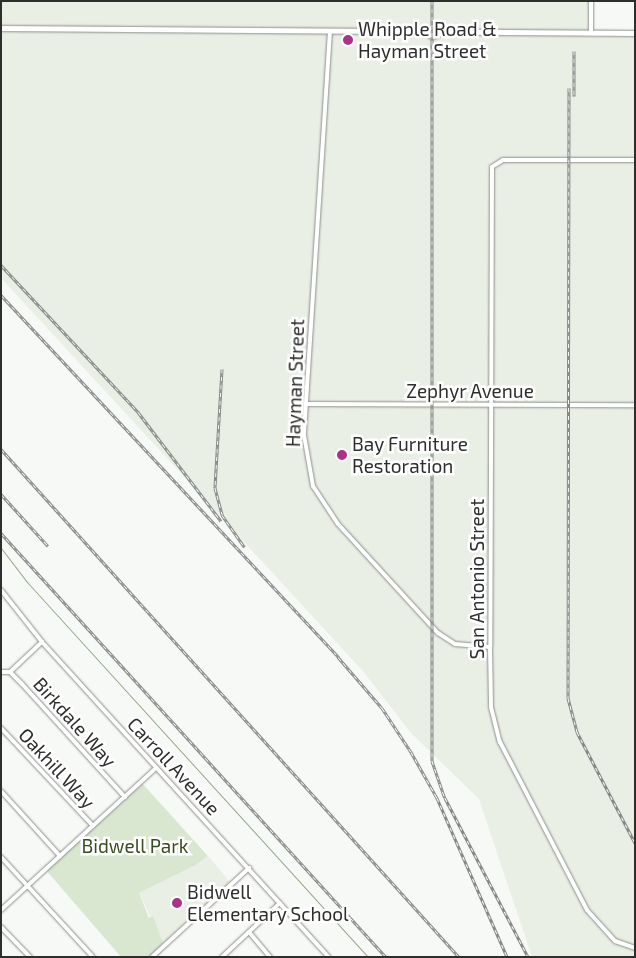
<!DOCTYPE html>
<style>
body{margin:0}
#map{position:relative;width:636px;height:958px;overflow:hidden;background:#f7f9f6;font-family:"Exo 2",sans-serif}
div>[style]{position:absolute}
.built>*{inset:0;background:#e9efe5}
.green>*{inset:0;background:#dae7d0}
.stream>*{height:1px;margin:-0.5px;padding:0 0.5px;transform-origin:0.5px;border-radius:0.5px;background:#96a88a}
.roads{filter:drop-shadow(0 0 1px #8d8f8c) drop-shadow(0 0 1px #8d8f8c)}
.street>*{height:4px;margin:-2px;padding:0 2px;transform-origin:2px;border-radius:2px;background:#fff}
.secondary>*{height:5px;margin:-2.5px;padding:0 2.5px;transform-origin:2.5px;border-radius:2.5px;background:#fff}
.rail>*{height:3px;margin-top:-1.5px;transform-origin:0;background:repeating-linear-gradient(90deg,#fff 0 4px,#868885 0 8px);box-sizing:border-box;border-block:1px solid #868885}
.dots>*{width:14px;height:14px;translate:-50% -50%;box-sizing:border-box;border:2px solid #fff;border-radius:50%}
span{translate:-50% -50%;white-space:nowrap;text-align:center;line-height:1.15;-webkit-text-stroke:5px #fff;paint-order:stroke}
.poi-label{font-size:19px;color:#2e2f2d}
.left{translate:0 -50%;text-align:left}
.street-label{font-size:19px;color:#2e2f2d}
.park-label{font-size:19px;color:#354d1f}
.frame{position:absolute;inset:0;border:2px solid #2e2f2d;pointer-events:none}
</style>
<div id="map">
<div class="built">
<div style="clip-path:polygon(1px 1px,591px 1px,591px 33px,635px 34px,635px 957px,532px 957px,479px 799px,412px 734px,362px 670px,1px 278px)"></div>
<div style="clip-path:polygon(208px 856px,231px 883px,164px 946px,139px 893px,194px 866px)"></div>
</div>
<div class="green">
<div style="clip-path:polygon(141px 782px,208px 856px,194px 866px,139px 893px,149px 918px,153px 916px,164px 946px,152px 957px,121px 957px,45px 869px)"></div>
</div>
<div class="stream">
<div style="left:1px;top:548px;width:43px;rotate:52.6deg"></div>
<div style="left:27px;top:582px;width:507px;rotate:47.72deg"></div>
</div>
<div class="roads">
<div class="street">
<div style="left:591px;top:1px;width:32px;rotate:90deg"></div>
<div style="left:330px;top:31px;width:405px;rotate:93.7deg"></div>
<div style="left:304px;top:435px;width:52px;rotate:80deg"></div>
<div style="left:313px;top:486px;width:45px;rotate:56.7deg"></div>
<div style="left:338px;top:524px;width:148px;rotate:47.5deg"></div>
<div style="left:438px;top:633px;width:20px;rotate:33deg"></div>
<div style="left:455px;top:644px;width:35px;rotate:5deg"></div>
<div style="left:635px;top:160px;width:132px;rotate:180deg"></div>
<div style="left:503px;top:160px;width:13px;rotate:148deg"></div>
<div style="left:492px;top:167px;width:480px;rotate:90.2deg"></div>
<div style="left:490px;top:647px;width:60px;rotate:89deg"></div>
<div style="left:491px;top:707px;width:36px;rotate:76deg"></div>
<div style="left:500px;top:742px;width:189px;rotate:62.6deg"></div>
<div style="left:587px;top:910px;width:42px;rotate:47.9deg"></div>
<div style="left:615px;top:941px;width:21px;rotate:19deg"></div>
<div style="left:306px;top:404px;width:329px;rotate:0.2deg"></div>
<div style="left:1px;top:590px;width:66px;rotate:51.7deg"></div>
<div style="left:42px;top:642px;width:426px;rotate:47.7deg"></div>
<div style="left:1px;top:672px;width:9px"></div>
<div style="left:10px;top:672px;width:17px;rotate:45deg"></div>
<div style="left:22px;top:684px;width:153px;rotate:47.7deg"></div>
<div style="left:10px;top:672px;width:44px;rotate:-43.2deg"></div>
<div style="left:1px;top:728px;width:134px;rotate:46.8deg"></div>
<div style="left:1px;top:791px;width:88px;rotate:47.8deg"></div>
<div style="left:1px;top:857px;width:136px;rotate:47.4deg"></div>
<div style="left:1px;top:910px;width:210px;rotate:-42.5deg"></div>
<div style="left:1px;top:927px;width:42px;rotate:46deg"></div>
<div style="left:249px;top:932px;width:33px;rotate:50deg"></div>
<div style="left:152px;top:957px;width:132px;rotate:-42.5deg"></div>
<div style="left:222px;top:957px;width:79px;rotate:-43deg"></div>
</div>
<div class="secondary">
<div style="left:1px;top:28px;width:634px;rotate:0.45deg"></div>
<div style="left:422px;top:32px;width:11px;rotate:22deg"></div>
<div style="left:432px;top:36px;width:13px;rotate:-18deg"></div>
</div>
</div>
<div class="rail">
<div style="left:432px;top:1px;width:760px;rotate:90deg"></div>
<div style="left:432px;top:761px;width:39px;rotate:71deg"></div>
<div style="left:445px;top:798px;width:179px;rotate:62.4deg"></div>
<div style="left:574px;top:51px;width:45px;rotate:90deg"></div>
<div style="left:569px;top:88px;width:610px;rotate:90.09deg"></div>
<div style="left:568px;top:698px;width:35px;rotate:75deg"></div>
<div style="left:577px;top:732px;width:125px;rotate:62.4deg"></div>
<div style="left:1px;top:265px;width:201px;rotate:47deg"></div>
<div style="left:138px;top:412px;width:137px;rotate:52.7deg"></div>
<div style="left:1px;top:295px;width:495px;rotate:47deg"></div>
<div style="left:338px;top:657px;width:67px;rotate:49.2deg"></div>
<div style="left:382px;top:708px;width:53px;rotate:56.6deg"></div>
<div style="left:411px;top:752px;width:53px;rotate:60.5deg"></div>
<div style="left:437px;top:798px;width:174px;rotate:66.2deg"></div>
<div style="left:222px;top:369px;width:119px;rotate:93.4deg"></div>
<div style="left:215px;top:488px;width:28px;rotate:75deg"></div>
<div style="left:222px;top:515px;width:39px;rotate:55deg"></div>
<div style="left:1px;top:449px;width:684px;rotate:47.96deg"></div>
<div style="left:1px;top:494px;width:70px;rotate:47.9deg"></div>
<div style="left:1px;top:533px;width:573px;rotate:47.76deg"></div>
</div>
<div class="dots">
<div style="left:348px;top:40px;background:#ab3287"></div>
<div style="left:342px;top:455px;background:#ab3287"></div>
<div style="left:177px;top:903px;background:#ab3287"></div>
</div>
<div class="poi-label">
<span class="left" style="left:358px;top:40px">Whipple Road &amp;<br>Hayman Street</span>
<span class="left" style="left:352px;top:455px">Bay Furniture<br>Restoration</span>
<span class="left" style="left:187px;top:903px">Bidwell<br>Elementary School</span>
</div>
<div class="street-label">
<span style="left:295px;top:383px;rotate:-88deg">Hayman Street</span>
<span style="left:470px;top:391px">Zephyr Avenue</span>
<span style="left:477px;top:579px;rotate:-90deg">San Antonio Street</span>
<span style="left:75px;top:722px;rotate:48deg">Birkdale Way</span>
<span style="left:174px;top:766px;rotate:47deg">Carroll Avenue</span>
<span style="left:57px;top:768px;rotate:47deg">Oakhill Way</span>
</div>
<div class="park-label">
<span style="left:135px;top:846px">Bidwell Park</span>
</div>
<div class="frame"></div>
</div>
